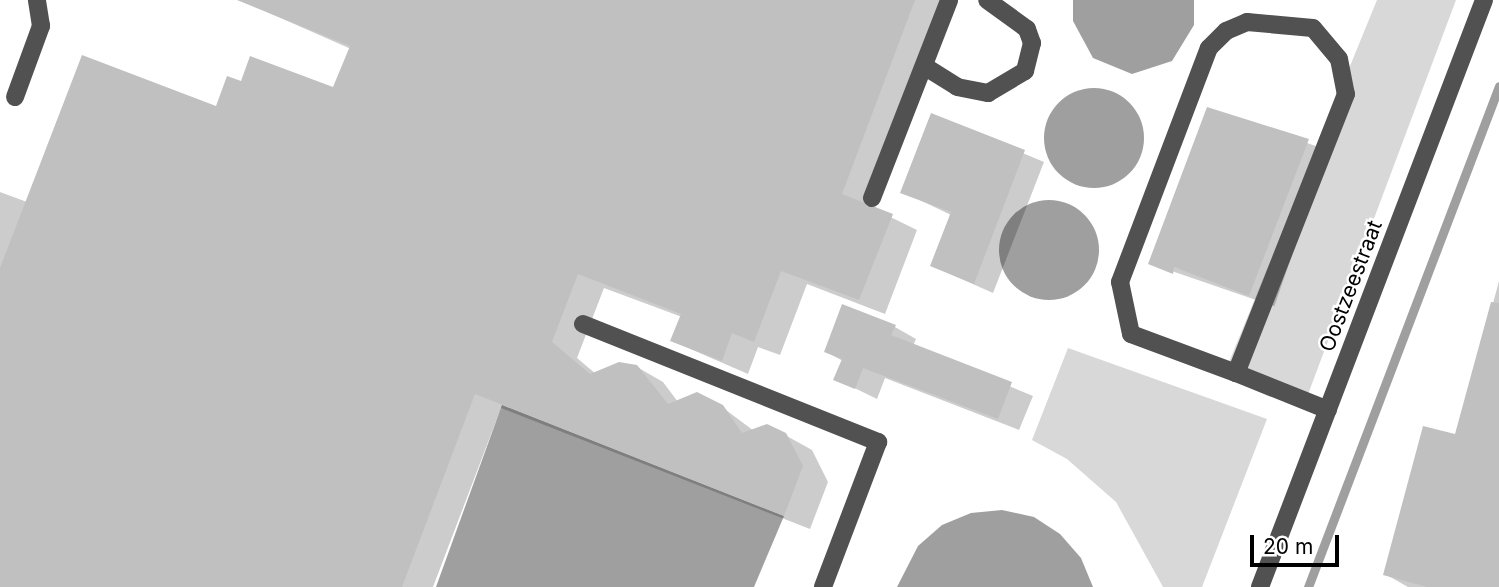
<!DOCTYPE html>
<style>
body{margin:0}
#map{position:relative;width:1499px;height:587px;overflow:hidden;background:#fff;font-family:Inter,sans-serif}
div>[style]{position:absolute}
.green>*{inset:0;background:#d8d8d8}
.water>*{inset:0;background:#9f9f9f}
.round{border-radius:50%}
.shadow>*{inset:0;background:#0003;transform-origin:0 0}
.stream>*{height:9px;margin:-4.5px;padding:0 4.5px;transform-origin:4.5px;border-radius:4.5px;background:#9f9f9f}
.building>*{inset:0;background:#c0c0c0}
.minor>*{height:18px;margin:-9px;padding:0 9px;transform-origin:9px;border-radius:9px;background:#515151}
span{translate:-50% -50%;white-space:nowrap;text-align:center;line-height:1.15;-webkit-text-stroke:5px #fff;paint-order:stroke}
.street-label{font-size:21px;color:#000}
.scale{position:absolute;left:1250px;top:535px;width:89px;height:32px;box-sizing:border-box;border:4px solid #000;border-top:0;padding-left:9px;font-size:21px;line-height:24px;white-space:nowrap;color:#000;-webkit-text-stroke:5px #fff;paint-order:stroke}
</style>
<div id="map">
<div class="green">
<div style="clip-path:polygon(1377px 0,1456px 0,1307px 397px,1227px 367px)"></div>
<div style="clip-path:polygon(1068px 348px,1267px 419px,1202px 587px,1163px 587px,1116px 502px,1067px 459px,1032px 440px)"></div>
</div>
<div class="water">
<div style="clip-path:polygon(1073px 0,1194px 0,1194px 25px,1172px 61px,1132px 74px,1093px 58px,1073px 21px)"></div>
<div class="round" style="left:1044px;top:88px;width:100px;height:100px"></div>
<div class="round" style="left:999px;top:200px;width:100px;height:100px"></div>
<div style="clip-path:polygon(502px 405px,784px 516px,754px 587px,436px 587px)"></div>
<div style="clip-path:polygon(1002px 510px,1034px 517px,1060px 534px,1081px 558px,1093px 587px,897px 587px,918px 546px,942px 525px,971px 513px)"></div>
</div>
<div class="shadow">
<div style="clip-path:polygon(271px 0,946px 0,868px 206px,917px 230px,885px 314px,807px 284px,780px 355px,758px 347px,748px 374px,672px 341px,682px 317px,604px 288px,577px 358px,596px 374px,637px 367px,663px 382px,678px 402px,722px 407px,754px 431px,785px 435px,812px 450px,828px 482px,810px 529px,501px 408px,433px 587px,0 587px,0 192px,27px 202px,217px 108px,242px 83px,334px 89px,351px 49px,267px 12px)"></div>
<div style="left:1208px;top:109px;width:127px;height:165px;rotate:19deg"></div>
<div style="clip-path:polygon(932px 115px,1044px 162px,993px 293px,932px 266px,951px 215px,903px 192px)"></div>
<div style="clip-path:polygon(1499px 281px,1499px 587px,1408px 587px,1385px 574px,1457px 437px)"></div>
<div style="clip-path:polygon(895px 327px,916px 339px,913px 346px,1033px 396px,1019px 430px,885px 378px,877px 399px,836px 379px,843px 361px,826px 352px)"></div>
</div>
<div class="stream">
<div style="left:1308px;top:587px;width:536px;rotate:-69.13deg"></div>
</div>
<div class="building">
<div style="clip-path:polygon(237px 0,915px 0,842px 194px,893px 214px,859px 300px,781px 271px,754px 342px,732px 333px,722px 361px,670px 341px,681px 314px,578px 274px,552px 342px,590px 374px,619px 362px,637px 365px,668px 404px,697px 392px,723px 405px,742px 433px,767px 424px,786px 433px,803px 466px,784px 516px,475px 394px,402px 587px,0 587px,0 268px,82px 55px,216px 106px,227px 76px,241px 81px,250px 56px,333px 87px,350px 46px)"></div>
<div style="clip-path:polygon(1207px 107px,1309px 139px,1249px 296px,1174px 267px,1173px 274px,1148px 264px)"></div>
<div style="clip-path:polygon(931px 113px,1025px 150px,974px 284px,930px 266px,951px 212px,900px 193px)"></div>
<div style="clip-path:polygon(1491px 302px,1499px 303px,1499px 587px,1427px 587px,1383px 575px,1423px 426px,1455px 434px)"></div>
<div style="clip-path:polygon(842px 304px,896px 325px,891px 335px,1012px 382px,998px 419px,863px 368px,855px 389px,833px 380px,842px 359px,824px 352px)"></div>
</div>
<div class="minor">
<div style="left:1247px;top:22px;width:66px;rotate:5.2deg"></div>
<div style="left:1313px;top:28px;width:40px;rotate:50deg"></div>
<div style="left:1339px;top:59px;width:36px;rotate:79deg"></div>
<div style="left:1346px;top:94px;width:300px;rotate:111.5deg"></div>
<div style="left:1236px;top:373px;width:112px;rotate:-159.6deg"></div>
<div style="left:1131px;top:334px;width:53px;rotate:-101.9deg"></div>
<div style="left:1120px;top:282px;width:250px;rotate:-69.2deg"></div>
<div style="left:1209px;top:48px;width:24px;rotate:-45deg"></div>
<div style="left:1226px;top:31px;width:23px;rotate:-23deg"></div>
<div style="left:924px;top:66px;width:39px;rotate:32deg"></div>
<div style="left:957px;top:87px;width:32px;rotate:11deg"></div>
<div style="left:988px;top:93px;width:43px;rotate:-30.7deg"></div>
<div style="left:1025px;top:71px;width:29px;rotate:-76deg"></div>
<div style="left:1032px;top:43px;width:15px;rotate:-110deg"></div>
<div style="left:1027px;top:29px;width:49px;rotate:-144.1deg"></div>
<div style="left:15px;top:97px;width:76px;rotate:-69.9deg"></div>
<div style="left:41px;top:26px;width:26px;rotate:-99deg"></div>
<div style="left:872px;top:198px;width:212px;rotate:-68.7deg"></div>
<div style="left:583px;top:324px;width:318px;rotate:21.8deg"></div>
<div style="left:878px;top:442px;width:155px;rotate:110.8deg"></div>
<div style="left:1236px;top:373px;width:99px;rotate:21.9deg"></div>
<div style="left:1260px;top:587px;width:628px;rotate:-69.11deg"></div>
</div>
<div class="street-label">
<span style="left:1351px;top:286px;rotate:-69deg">Oostzeestraat</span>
</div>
<div class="scale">20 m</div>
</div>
